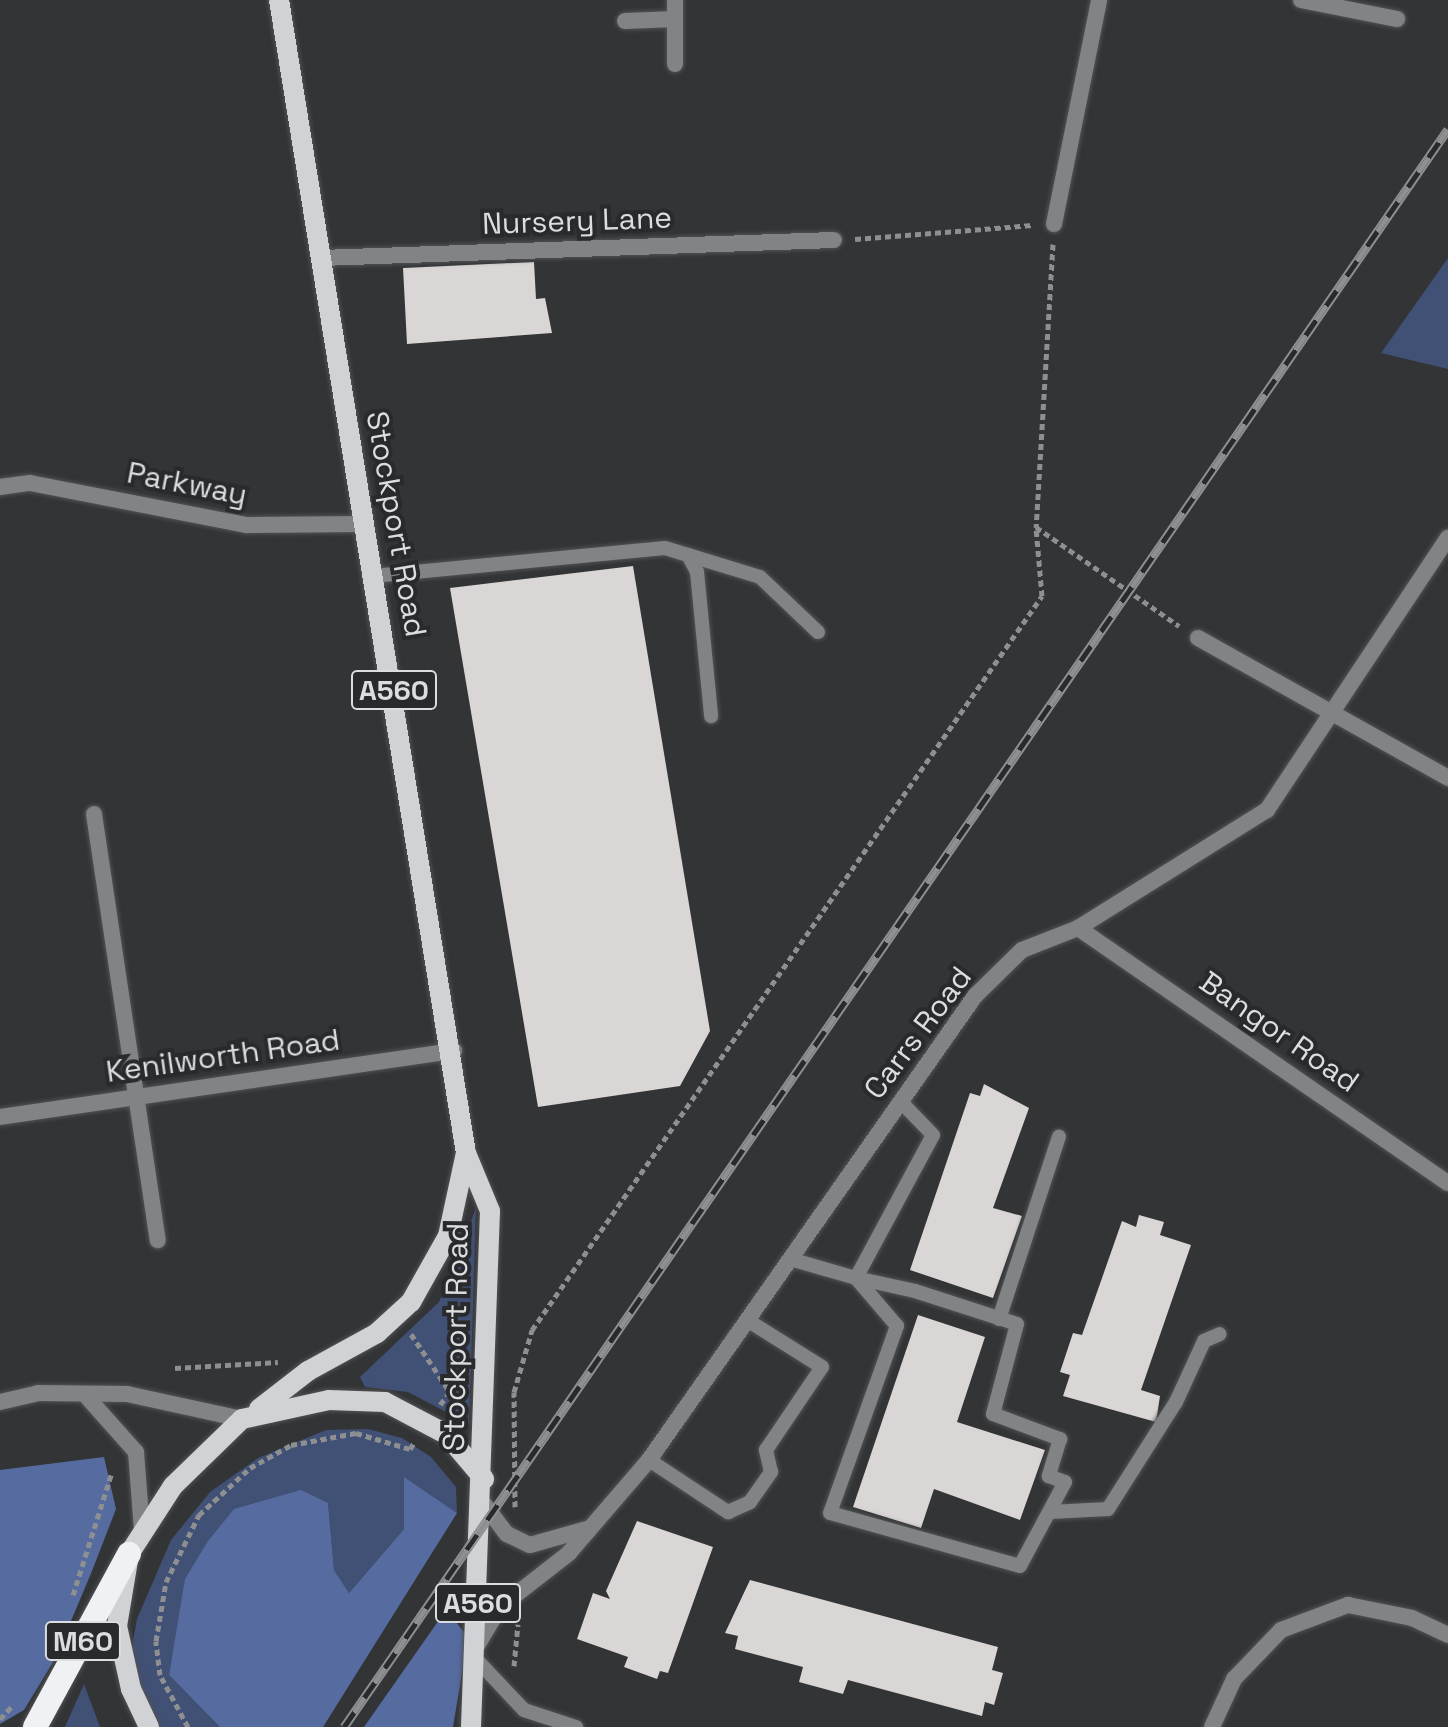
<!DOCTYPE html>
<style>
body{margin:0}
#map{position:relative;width:1448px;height:1727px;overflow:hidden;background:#323436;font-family:"Space Grotesk",sans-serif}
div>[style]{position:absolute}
.green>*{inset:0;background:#415075}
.forest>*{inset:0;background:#566ba0}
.building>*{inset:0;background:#dad6d5}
.path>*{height:5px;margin-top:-2.5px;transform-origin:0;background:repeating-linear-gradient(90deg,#8e8f91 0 6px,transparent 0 10px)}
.roads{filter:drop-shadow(0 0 2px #515254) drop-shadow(0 0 2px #515254)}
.service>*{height:14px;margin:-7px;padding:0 7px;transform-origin:7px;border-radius:7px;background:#828384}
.minor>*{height:16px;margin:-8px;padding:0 8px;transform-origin:8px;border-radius:8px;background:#828384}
.primary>*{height:20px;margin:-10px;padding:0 10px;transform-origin:10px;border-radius:10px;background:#d0d2d5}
.motorway>*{height:24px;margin:-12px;padding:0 12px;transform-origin:12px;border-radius:12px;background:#eff1f5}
.rail>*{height:9px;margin-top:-4.5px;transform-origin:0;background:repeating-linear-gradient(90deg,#282a2c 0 18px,#8e8f91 0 36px);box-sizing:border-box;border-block:2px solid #8e8f91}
span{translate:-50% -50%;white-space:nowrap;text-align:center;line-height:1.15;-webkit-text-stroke:8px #282a2c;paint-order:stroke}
.shield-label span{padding:2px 6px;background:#282a2c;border:2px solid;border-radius:6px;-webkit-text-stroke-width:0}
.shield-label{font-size:28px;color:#dcdddf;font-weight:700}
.street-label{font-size:30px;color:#dcdddf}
</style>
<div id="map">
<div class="green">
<div style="clip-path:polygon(1448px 258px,1448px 369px,1381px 353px)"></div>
<div style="clip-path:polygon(476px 1208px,472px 1335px,469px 1424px,408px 1392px,365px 1387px,360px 1377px,439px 1302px)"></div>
<div style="clip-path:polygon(368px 1429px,402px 1438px,431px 1457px,456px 1487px,457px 1513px,405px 1478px,404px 1529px,349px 1593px,334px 1570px,328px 1503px,186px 1579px,169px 1675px,220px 1727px,150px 1727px,129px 1664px,137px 1619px,171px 1540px,210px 1492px,258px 1458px,326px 1430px)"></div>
<div style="clip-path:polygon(84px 1684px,100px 1727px,65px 1727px)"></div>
</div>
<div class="forest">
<div style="clip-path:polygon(104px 1457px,116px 1509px,92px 1571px,55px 1659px,24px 1710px,0 1724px,0 1470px)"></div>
<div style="clip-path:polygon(404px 1477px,457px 1513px,323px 1727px,220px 1727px,169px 1675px,185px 1579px,208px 1541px,234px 1509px,301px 1490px,328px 1503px,334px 1570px,349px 1593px,404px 1529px)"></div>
<div style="clip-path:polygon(446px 1610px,468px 1637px,453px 1727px,364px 1727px)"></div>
</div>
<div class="building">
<div style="clip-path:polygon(534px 262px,536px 299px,545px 298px,552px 333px,407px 344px,403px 268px)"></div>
<div style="clip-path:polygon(633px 566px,710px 1031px,680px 1086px,538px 1107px,450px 588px)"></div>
<div style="clip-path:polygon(984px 1084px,1029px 1108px,993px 1208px,1022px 1216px,993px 1298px,910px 1270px,970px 1093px,980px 1096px)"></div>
<div style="clip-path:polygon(1139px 1215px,1164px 1222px,1160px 1235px,1191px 1245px,1141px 1390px,1160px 1396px,1156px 1422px,1063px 1396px,1070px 1375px,1060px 1372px,1073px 1333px,1082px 1335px,1122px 1221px,1136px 1227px)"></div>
<div style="clip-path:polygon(918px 1315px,985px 1337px,957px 1422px,1045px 1450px,1020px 1520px,934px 1489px,921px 1528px,853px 1507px)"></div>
<div style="clip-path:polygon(637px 1521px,713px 1547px,668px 1673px,660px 1671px,657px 1679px,624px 1667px,628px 1657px,577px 1639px,593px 1593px,610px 1599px,606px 1591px)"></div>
<div style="clip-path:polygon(750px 1580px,998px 1647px,992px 1670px,1003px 1673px,994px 1705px,985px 1702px,982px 1716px,848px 1680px,843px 1694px,799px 1682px,803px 1667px,735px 1649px,738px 1636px,725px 1633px)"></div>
</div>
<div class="path">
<div style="left:855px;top:239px;width:178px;rotate:-4.5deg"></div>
<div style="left:1053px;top:244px;width:284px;rotate:93.4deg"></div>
<div style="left:1036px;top:527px;width:174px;rotate:34.7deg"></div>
<div style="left:411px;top:1334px;width:70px;rotate:56.1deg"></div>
<div style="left:450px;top:1392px;width:16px;rotate:128deg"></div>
<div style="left:175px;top:1368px;width:103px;rotate:-3.3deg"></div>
<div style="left:515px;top:1507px;width:115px;rotate:-90.5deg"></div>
<div style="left:514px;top:1392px;width:65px;rotate:-73.8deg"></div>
<div style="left:532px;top:1330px;width:894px;rotate:-55.21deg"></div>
<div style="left:1042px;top:596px;width:69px;rotate:-95deg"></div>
<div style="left:73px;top:1595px;width:129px;rotate:-72.4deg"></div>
<div style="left:514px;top:1666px;width:42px;rotate:-84.6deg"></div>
<div style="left:0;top:1719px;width:19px;rotate:-47deg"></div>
<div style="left:188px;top:1727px;width:59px;rotate:-118.3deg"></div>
<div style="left:160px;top:1675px;width:34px;rotate:-97deg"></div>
<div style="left:156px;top:1641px;width:60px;rotate:-80.4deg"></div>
<div style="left:166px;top:1582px;width:75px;rotate:-63.8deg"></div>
<div style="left:199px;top:1515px;width:69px;rotate:-42.7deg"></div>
<div style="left:250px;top:1468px;width:47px;rotate:-29.3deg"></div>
<div style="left:291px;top:1445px;width:66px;rotate:-10.5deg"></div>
<div style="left:356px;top:1433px;width:56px;rotate:16.5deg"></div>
<div style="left:410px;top:1449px;width:7px;rotate:-56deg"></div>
</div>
<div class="roads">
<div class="service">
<div style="left:688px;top:555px;width:75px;rotate:17deg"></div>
<div style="left:760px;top:577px;width:80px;rotate:43.5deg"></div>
<div style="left:373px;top:576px;width:293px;rotate:-5.5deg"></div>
<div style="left:665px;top:548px;width:24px;rotate:17deg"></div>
<div style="left:688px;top:555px;width:19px;rotate:62deg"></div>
<div style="left:697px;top:572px;width:145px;rotate:84.4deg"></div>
<div style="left:790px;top:1259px;width:69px;rotate:16.1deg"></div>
<div style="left:856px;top:1278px;width:60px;rotate:12.4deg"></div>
<div style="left:915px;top:1291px;width:107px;rotate:17.9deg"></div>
<div style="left:1017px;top:1324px;width:93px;rotate:104.9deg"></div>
<div style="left:993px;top:1414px;width:72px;rotate:20.5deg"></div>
<div style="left:1060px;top:1439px;width:39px;rotate:107deg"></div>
<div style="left:1049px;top:1476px;width:17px;rotate:21deg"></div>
<div style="left:1065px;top:1482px;width:95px;rotate:118.2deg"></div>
<div style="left:1020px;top:1566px;width:197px;rotate:-164.4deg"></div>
<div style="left:830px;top:1513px;width:199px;rotate:-70.3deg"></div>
<div style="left:897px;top:1326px;width:63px;rotate:-130.5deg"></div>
<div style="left:856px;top:1278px;width:162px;rotate:-61.7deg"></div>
<div style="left:933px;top:1135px;width:46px;rotate:-134.1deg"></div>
<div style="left:999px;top:1319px;width:192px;rotate:-71.8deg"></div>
<div style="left:649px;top:1460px;width:95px;rotate:33.4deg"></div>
<div style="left:728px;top:1512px;width:24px;rotate:-24deg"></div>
<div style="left:750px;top:1502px;width:37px;rotate:-55deg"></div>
<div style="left:771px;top:1472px;width:23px;rotate:-103deg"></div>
<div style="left:766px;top:1450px;width:100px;rotate:-56deg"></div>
<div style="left:822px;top:1367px;width:89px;rotate:-147.9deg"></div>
<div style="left:1050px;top:1512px;width:58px;rotate:-3deg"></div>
<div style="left:1108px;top:1509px;width:127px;rotate:-57.6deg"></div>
<div style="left:1176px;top:1402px;width:67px;rotate:-65.3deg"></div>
<div style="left:1204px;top:1341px;width:17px;rotate:-24deg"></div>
<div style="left:474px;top:1657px;width:73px;rotate:46.7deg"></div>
<div style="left:524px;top:1710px;width:55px;rotate:18.1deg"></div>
</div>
<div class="minor">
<div style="left:675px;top:0;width:64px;rotate:90deg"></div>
<div style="left:1301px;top:0;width:98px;rotate:11.2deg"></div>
<div style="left:625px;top:21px;width:50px;rotate:-2.3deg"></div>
<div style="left:1054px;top:224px;width:228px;rotate:-78.6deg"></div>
<div style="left:321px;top:258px;width:513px;rotate:-2.01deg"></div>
<div style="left:0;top:487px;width:30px;rotate:-8deg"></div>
<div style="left:30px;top:483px;width:221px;rotate:11deg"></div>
<div style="left:247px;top:525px;width:118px;rotate:-0.5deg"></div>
<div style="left:1198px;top:638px;width:287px;rotate:29.2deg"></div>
<div style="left:94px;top:814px;width:431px;rotate:81.5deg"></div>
<div style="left:1078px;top:928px;width:449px;rotate:34.6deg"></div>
<div style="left:0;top:1117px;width:459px;rotate:-8.3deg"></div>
<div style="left:87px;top:1397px;width:74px;rotate:48.3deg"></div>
<div style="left:136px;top:1452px;width:78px;rotate:85.6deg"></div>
<div style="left:0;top:1402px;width:39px;rotate:-13deg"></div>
<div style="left:38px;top:1393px;width:89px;rotate:0.6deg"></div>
<div style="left:127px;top:1394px;width:118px;rotate:12.3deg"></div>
<div style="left:484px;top:1504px;width:38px;rotate:53deg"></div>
<div style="left:507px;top:1534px;width:25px;rotate:26deg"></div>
<div style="left:530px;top:1545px;width:59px;rotate:-15.7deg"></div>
<div style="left:475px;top:1649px;width:49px;rotate:-59.2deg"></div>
<div style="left:500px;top:1607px;width:88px;rotate:-38deg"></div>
<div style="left:569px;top:1553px;width:123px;rotate:-49.3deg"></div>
<div style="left:649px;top:1460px;width:567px;rotate:-54.91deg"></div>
<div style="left:975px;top:996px;width:66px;rotate:-44.4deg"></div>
<div style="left:1022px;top:950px;width:60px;rotate:-21.4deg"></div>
<div style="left:1078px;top:928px;width:223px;rotate:-32deg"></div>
<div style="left:1267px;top:810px;width:327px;rotate:-56.4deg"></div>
<div style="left:1212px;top:1727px;width:53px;rotate:-65.4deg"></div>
<div style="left:1234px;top:1679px;width:68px;rotate:-46.2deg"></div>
<div style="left:1281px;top:1630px;width:72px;rotate:-20.5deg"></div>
<div style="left:1348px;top:1605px;width:65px;rotate:11.5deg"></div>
<div style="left:1412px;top:1618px;width:40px;rotate:25deg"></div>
</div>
<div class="primary">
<div style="left:279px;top:0;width:1168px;rotate:80.79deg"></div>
<div style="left:466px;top:1153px;width:63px;rotate:67.5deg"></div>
<div style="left:490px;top:1211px;width:516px;rotate:92.11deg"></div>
<div style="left:259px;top:1409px;width:62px;rotate:-37.8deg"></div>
<div style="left:308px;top:1371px;width:79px;rotate:-28.8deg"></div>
<div style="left:377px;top:1333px;width:46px;rotate:-42.4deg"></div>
<div style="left:411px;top:1302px;width:76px;rotate:-60.7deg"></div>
<div style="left:448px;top:1236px;width:85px;rotate:-77.8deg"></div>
<div style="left:149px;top:1727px;width:42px;rotate:-115.3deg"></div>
<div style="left:131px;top:1689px;width:65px;rotate:-102.5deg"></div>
<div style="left:117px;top:1626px;width:73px;rotate:-80.5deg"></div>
<div style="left:129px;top:1554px;width:81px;rotate:-57.1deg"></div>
<div style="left:173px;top:1486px;width:96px;rotate:-44.2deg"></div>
<div style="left:242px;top:1419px;width:89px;rotate:-12.3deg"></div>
<div style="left:329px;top:1400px;width:56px;rotate:2deg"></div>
<div style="left:385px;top:1402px;width:69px;rotate:27.7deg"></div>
<div style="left:446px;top:1434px;width:59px;rotate:49.8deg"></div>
</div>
<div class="motorway">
<div style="left:35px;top:1727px;width:197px;rotate:-61.5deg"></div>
</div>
</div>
<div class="rail">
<div style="left:344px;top:1727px;width:1942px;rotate:-55.36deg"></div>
</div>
<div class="shield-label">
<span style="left:394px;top:690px">A560</span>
<span style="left:478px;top:1603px">A560</span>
<span style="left:83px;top:1641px">M60</span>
</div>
<div class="street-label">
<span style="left:577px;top:221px;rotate:-2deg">Nursery Lane</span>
<span style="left:187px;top:484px;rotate:11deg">Parkway</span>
<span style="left:396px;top:524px;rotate:80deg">Stockport Road</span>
<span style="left:1279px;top:1032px;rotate:35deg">Bangor Road</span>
<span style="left:918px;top:1033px;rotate:-53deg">Carrs Road</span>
<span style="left:223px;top:1056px;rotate:-8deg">Kenilworth Road</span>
<span style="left:456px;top:1337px;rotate:-89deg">Stockport Road</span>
</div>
</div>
